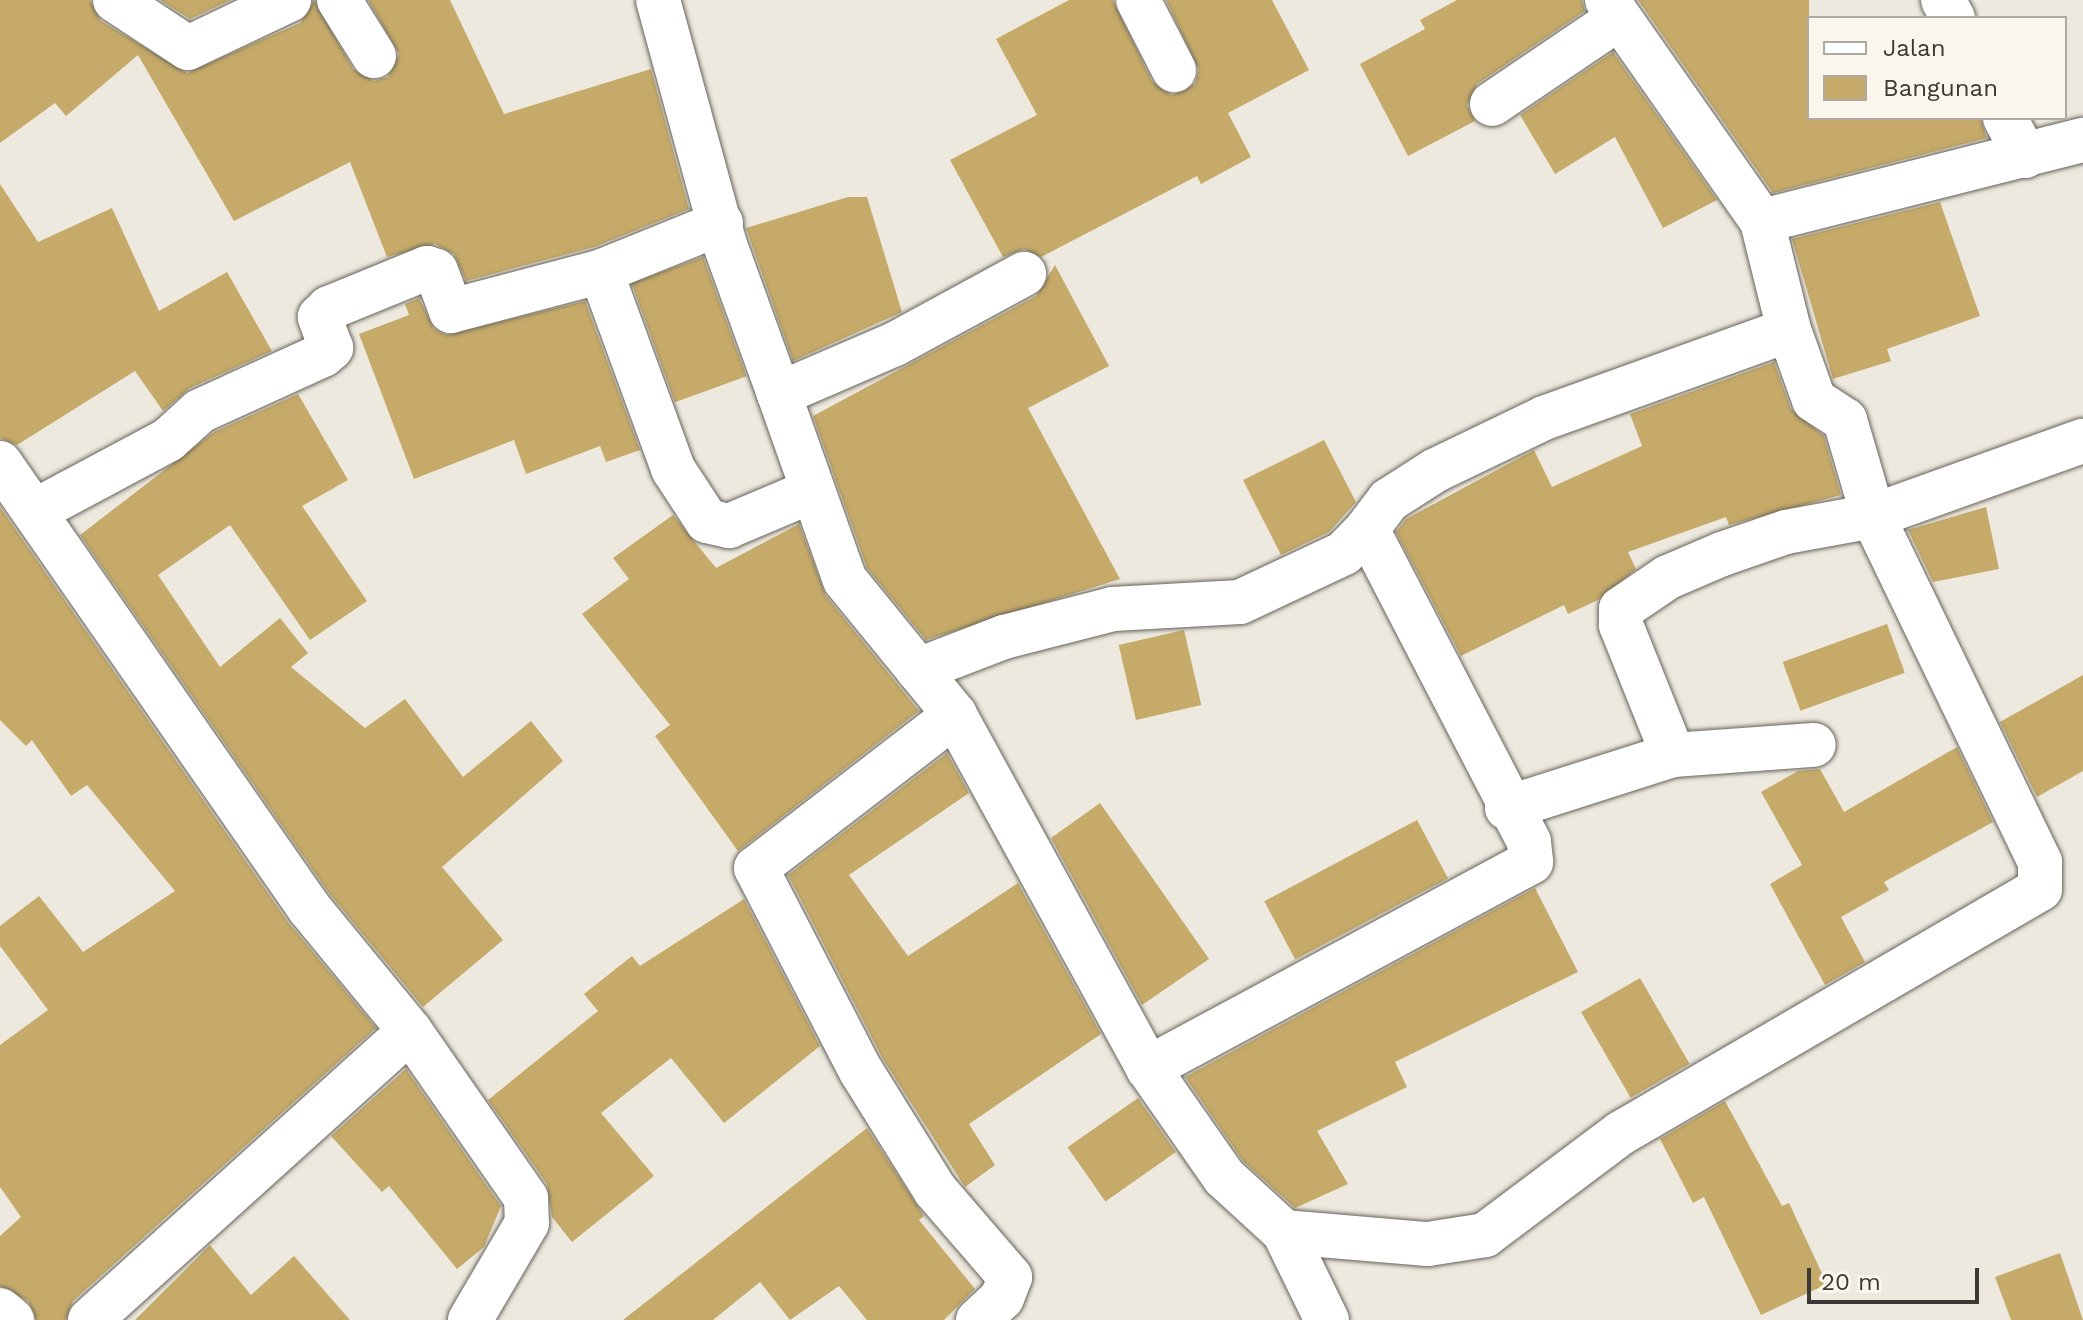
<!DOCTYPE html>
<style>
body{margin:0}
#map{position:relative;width:2083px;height:1320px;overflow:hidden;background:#ede9df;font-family:"Work Sans",sans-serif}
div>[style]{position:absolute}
.building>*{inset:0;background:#c6aa69;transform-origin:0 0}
.roads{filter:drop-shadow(0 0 2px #66635a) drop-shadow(0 0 2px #66635a)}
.minor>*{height:44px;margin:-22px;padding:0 22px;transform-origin:22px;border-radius:22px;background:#fff}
span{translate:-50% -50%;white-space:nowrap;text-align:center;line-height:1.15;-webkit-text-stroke:7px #fbf6ec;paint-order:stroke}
.legend{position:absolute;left:1807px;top:16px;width:260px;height:104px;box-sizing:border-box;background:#fbf6ec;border:2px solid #aeaaa3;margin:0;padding:10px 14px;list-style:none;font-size:24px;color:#3a3935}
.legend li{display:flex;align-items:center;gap:16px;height:40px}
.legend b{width:40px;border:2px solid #aeaaa3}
.scale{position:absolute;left:1807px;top:1268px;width:172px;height:36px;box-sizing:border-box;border:4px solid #3a3935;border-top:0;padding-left:10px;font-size:24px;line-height:28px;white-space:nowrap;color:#3a3935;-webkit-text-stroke:6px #fbf6ec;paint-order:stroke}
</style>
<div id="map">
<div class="building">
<div style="clip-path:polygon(0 0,90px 0,101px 21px,187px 73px,300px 23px,314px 0,353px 69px,374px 81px,388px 77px,399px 54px,368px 0,450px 0,504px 114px,651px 69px,689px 209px,594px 247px,466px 281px,454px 254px,435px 244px,387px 257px,350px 162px,234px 221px,138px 55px,66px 116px,55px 103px,0 143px)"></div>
<div style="clip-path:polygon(160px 0,231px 0,190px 19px)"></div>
<div style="clip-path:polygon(1069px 0,1113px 0,1152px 81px,1172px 95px,1195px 84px,1199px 70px,1166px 0,1272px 0,1309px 70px,1228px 113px,1251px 157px,1201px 184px,1197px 176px,1041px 257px,1024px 249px,1003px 257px,950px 160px,1037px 115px,996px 39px)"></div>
<div style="clip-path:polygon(1457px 0,1582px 0,1585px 11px,1477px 84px,1467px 105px,1475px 121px,1408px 156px,1360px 64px,1425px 29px,1420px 20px)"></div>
<div style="clip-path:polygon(1638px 0,1809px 0,1809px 118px,1980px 118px,1987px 138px,1773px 193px)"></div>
<div style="clip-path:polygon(1613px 52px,1717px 200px,1663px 228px,1615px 137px,1555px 174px,1520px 115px)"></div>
<div style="clip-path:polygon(0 184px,38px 242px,112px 208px,159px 311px,227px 272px,272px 351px,190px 388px,163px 411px,135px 371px,17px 445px,0 438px)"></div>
<div style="clip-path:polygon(848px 197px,867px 197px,902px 312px,793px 361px,746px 228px)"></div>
<div style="clip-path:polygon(1940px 202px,1980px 316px,1887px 349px,1891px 361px,1833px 379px,1792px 239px)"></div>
<div style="left:703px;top:257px;width:127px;height:76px;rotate:70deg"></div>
<div style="clip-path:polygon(1055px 265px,1109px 366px,1028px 408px,1120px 579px,926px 640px,867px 568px,813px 416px,1036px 296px)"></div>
<div style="clip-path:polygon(419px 298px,434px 329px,446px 335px,585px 301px,640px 450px,606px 462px,600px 446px,526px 474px,514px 440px,414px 479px,359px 334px,409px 315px,405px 304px)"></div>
<div style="clip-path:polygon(1774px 362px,1791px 409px,1824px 436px,1841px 495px,1729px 525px,1726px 517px,1628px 552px,1636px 569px,1598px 600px,1568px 614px,1564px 605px,1461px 656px,1396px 532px,1406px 519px,1534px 450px,1552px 487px,1642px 446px,1630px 414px)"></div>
<div style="clip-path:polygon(298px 394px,348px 480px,302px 506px,367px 601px,310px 640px,230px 525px,158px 575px,220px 667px,280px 618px,308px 653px,291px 667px,365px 728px,405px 699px,463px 777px,531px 721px,563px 761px,442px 867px,503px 940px,423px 1007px,329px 893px,80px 535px,214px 432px)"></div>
<div style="clip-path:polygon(1324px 440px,1356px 502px,1329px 532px,1281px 555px,1243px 480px)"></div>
<div style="clip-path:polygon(0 507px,288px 922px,376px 1028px,73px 1301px,66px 1320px,36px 1320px,28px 1301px,0 1286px,0 1236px,21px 1217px,0 1187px,0 1045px,48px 1010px,0 946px,0 926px,39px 896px,83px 952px,175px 891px,87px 785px,71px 796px,32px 740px,26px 746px,0 720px)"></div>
<div style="clip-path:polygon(1986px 507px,1999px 569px,1933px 582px,1908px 530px)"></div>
<div style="clip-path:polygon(673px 515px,716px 568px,799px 524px,826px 596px,919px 711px,738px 851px,655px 736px,670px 725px,582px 614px,629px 579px,613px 558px)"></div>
<div style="left:1887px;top:624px;width:52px;height:111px;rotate:70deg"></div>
<div style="left:1184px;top:630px;width:77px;height:67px;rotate:77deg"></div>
<div style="clip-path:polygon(2083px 675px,2083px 771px,2037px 797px,2000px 722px)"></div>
<div style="clip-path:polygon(1957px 747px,1993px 822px,1884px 882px,1889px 890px,1841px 917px,1865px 962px,1825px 985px,1770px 884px,1802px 865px,1761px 792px,1798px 771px,1820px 769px,1844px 812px)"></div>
<div style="clip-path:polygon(947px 753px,969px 793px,849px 875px,908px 956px,1018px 883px,1101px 1034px,969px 1124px,995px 1165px,965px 1187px,883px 1059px,788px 875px)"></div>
<div style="clip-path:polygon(1100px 803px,1209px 959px,1142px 1005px,1051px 838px)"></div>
<div style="left:1417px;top:820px;width:66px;height:173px;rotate:62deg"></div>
<div style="clip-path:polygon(1535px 888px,1578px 972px,1395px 1062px,1407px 1087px,1317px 1131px,1348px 1184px,1295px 1208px,1243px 1161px,1185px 1077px)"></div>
<div style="clip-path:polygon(744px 899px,820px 1046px,724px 1123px,671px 1058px,601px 1113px,654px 1176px,572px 1242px,552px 1217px,547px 1184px,488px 1100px,598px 1011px,584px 994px,632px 956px,640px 966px)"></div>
<div style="left:1640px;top:978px;width:99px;height:68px;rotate:60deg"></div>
<div style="clip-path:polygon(406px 1069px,501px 1206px,484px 1247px,457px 1269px,389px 1186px,382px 1192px,331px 1136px)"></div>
<div style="left:1138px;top:1098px;width:66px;height:86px;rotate:55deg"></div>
<div style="clip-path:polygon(1725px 1101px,1782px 1206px,1789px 1203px,1827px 1284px,1761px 1315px,1704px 1197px,1693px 1203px,1660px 1139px)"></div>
<div style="clip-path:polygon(867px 1128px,924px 1216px,919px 1220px,975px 1289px,944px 1320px,867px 1320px,839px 1286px,790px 1320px,760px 1282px,713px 1320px,623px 1320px)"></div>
<div style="clip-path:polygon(210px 1245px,251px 1295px,294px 1256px,350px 1320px,135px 1320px)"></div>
<div style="clip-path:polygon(2060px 1253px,2083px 1320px,2011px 1320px,1995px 1277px)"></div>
</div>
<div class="roads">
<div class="minor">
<div style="left:115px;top:0;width:87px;rotate:33.3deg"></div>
<div style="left:188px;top:48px;width:112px;rotate:-25.4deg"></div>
<div style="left:339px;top:0;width:66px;rotate:58deg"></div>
<div style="left:658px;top:0;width:251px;rotate:74.7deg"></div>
<div style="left:724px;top:242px;width:162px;rotate:70.1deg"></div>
<div style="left:779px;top:394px;width:126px;rotate:-23.3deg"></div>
<div style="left:895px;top:344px;width:147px;rotate:-28.5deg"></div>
<div style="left:1138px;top:0;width:79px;rotate:62.8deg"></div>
<div style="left:1607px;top:0;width:270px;rotate:55deg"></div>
<div style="left:1762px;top:221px;width:331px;rotate:-14.2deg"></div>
<div style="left:1943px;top:0;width:21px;rotate:61deg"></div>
<div style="left:1492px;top:104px;width:153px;rotate:-34.1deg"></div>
<div style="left:2005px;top:118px;width:43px;rotate:62.2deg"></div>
<div style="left:1762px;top:221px;width:112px;rotate:76.1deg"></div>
<div style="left:721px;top:223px;width:128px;rotate:158deg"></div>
<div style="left:602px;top:271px;width:21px;rotate:73deg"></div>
<div style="left:608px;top:291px;width:189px;rotate:69.9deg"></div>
<div style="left:673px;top:469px;width:62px;rotate:56.8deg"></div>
<div style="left:707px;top:521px;width:23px;rotate:13deg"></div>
<div style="left:729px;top:526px;width:90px;rotate:-22.9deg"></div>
<div style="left:779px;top:394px;width:197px;rotate:70.5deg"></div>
<div style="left:845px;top:580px;width:174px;rotate:50.8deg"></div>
<div style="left:955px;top:715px;width:251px;rotate:142.4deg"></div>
<div style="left:756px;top:868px;width:229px;rotate:62.7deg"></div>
<div style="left:861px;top:1071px;width:140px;rotate:58.1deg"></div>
<div style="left:935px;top:1190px;width:115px;rotate:49.2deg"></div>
<div style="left:1010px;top:1277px;width:22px;rotate:111deg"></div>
<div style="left:1002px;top:1298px;width:33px;rotate:137deg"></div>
<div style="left:0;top:463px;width:542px;rotate:55.22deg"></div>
<div style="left:309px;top:908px;width:159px;rotate:50.6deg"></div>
<div style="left:410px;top:1031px;width:203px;rotate:55.2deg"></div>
<div style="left:526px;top:1198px;width:25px;rotate:88deg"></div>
<div style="left:527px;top:1223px;width:113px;rotate:120.4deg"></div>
<div style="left:35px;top:511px;width:151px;rotate:-28.1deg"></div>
<div style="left:168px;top:440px;width:43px;rotate:-42.2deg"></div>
<div style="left:200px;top:411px;width:135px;rotate:-24.5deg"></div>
<div style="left:323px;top:355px;width:11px;rotate:-41deg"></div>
<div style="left:331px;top:348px;width:33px;rotate:-110deg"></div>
<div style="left:320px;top:317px;width:13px;rotate:-45deg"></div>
<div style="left:329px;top:308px;width:106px;rotate:-22.2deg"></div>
<div style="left:427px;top:268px;width:9px;rotate:18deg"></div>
<div style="left:436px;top:271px;width:43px;rotate:69.4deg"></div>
<div style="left:451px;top:311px;width:156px;rotate:-14.8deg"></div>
<div style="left:1367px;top:529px;width:36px;rotate:-53deg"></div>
<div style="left:1389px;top:500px;width:56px;rotate:-32.6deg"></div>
<div style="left:1436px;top:470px;width:120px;rotate:-25.7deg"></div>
<div style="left:1544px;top:418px;width:260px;rotate:-19.8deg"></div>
<div style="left:1789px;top:330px;width:74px;rotate:70.3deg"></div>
<div style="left:1814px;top:400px;width:37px;rotate:33deg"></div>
<div style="left:1845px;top:420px;width:100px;rotate:73.7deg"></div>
<div style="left:1873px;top:516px;width:223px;rotate:-19.7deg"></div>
<div style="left:918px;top:670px;width:92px;rotate:-21deg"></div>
<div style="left:1004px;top:637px;width:113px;rotate:-14.4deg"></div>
<div style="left:1113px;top:609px;width:127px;rotate:-3.2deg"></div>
<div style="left:1240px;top:602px;width:115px;rotate:-25.2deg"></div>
<div style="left:1344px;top:553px;width:33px;rotate:-46deg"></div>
<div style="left:1367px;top:529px;width:352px;rotate:62.6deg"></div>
<div style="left:1529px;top:842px;width:20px;rotate:84deg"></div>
<div style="left:1531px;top:862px;width:435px;rotate:151.7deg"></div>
<div style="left:1148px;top:1068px;width:402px;rotate:-118.7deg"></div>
<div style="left:1507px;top:808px;width:174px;rotate:-17.7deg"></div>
<div style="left:1673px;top:755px;width:141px;rotate:-4.1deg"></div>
<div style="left:1148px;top:1068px;width:133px;rotate:55.1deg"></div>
<div style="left:1224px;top:1177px;width:81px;rotate:42.5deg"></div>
<div style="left:1284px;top:1232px;width:98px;rotate:64deg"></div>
<div style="left:1284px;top:1232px;width:144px;rotate:4.8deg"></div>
<div style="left:1428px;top:1244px;width:58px;rotate:-9deg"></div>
<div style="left:1485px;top:1235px;width:170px;rotate:-36.9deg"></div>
<div style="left:1621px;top:1133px;width:485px;rotate:-30.2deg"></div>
<div style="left:2040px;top:889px;width:27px;rotate:-90deg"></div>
<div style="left:2040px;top:862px;width:384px;rotate:-115.8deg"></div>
<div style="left:1873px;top:516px;width:88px;rotate:169.6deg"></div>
<div style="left:1786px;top:532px;width:68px;rotate:161deg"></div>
<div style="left:1722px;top:554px;width:59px;rotate:156.9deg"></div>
<div style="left:1668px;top:577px;width:57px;rotate:145.8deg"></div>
<div style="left:1621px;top:609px;width:16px;rotate:90deg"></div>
<div style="left:1621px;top:625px;width:140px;rotate:68.2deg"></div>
<div style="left:0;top:1310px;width:16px;rotate:40deg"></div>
<div style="left:90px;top:1320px;width:431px;rotate:-42.1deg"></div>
</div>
</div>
<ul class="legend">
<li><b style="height:10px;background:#fff"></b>Jalan</li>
<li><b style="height:22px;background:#c6aa69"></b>Bangunan</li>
</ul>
<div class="scale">20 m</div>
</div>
